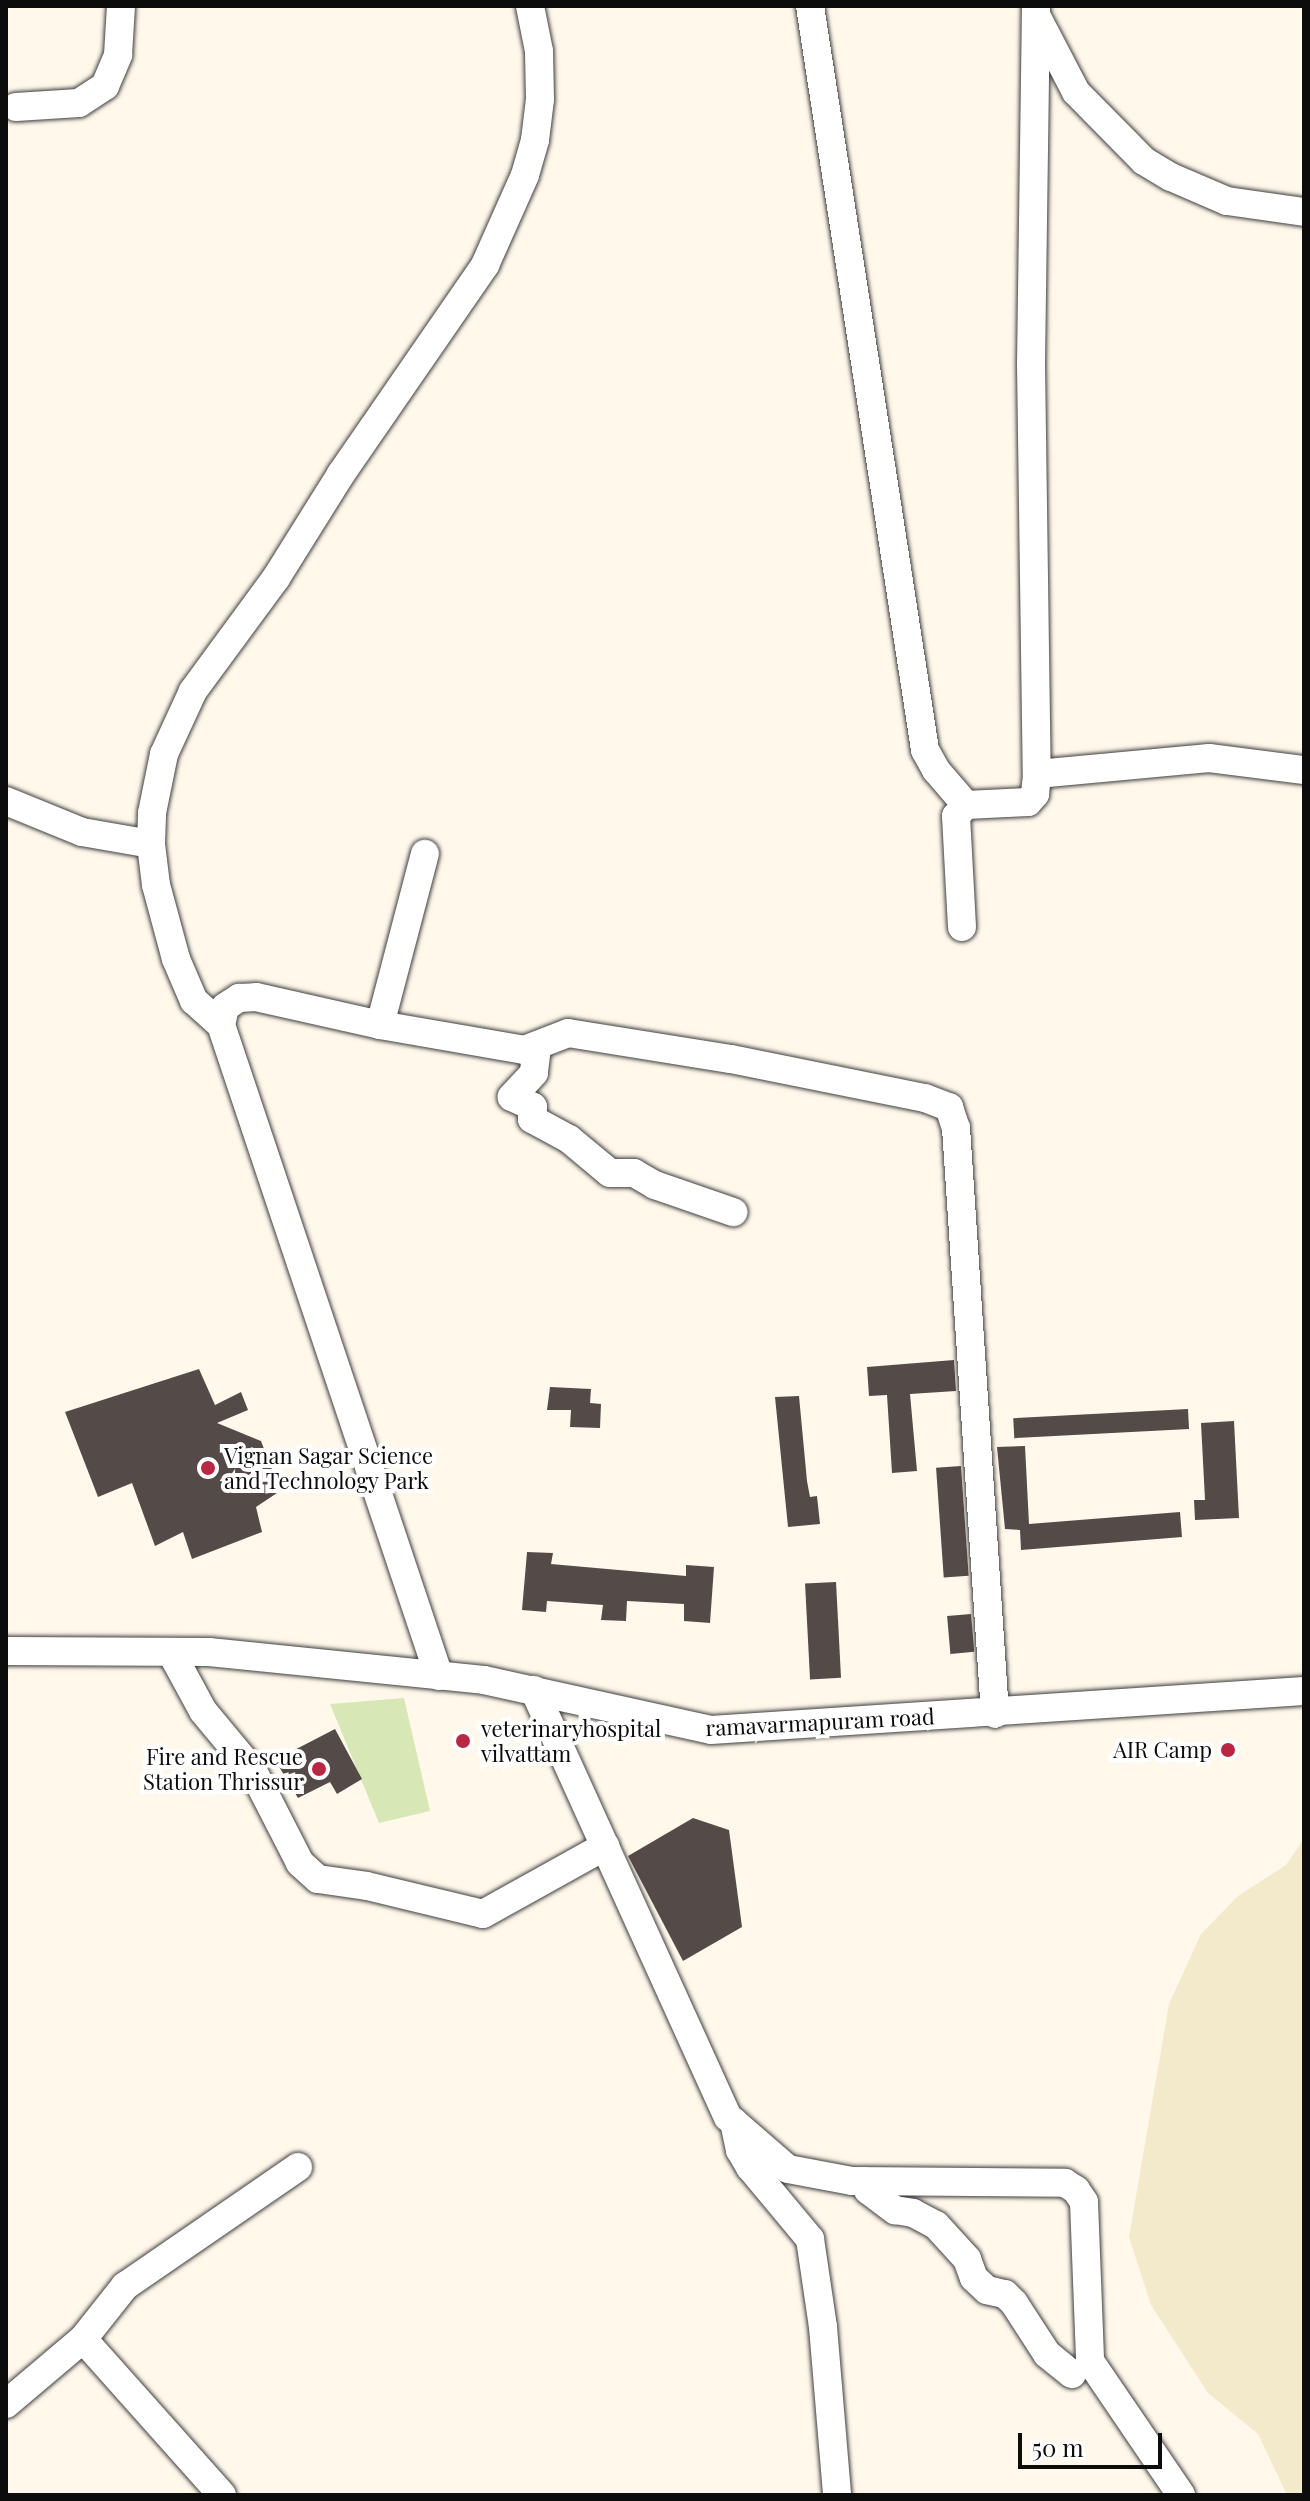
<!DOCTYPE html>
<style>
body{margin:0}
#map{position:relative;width:1310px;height:2501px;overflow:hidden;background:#fff8eb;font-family:"Playfair Display",serif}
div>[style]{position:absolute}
.farmland>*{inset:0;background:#f3eacc}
.green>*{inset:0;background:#d7e7b6}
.building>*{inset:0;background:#544b48;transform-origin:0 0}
.roads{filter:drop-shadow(0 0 2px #3f3f3f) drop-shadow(0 0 2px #3f3f3f)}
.minor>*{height:28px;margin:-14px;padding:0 14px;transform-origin:14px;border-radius:14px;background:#fff}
.dots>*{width:22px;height:22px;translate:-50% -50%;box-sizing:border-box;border:4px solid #fff;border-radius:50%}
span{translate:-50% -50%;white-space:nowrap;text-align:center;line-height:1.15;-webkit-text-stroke:8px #fff;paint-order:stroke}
.poi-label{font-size:22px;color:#0c0c0c}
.left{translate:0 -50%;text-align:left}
.right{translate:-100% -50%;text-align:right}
.street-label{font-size:22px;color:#0c0c0c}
.frame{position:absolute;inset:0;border:8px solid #0c0c0c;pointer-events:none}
.scale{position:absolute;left:1018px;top:2433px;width:144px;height:36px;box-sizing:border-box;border:4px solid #0c0c0c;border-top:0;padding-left:10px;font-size:24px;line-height:28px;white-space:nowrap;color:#0c0c0c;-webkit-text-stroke:6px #fff;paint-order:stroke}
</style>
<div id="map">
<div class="farmland">
<div style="clip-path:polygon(1304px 1839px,1304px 2495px,1287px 2495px,1258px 2434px,1208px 2393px,1151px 2305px,1129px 2237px,1169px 2004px,1201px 1934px,1238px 1896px,1286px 1865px)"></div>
</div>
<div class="green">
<div style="clip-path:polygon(404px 1698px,430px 1811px,379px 1823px,330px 1704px)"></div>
</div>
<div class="building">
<div style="clip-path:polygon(954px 1360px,956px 1391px,910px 1394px,917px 1471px,892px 1473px,887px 1395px,869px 1396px,867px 1367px)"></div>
<div style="clip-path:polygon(199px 1369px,215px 1405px,241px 1392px,248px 1410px,217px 1423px,261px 1441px,280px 1491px,256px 1507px,262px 1532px,192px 1559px,183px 1532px,155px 1546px,132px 1483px,98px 1497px,65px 1412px)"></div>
<div style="clip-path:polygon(550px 1387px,591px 1389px,590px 1403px,601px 1404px,600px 1428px,570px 1427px,571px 1410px,547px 1410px)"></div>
<div style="clip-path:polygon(799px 1396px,807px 1481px,810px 1497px,817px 1496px,820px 1524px,788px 1527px,775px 1397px)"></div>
<div style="left:1188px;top:1409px;width:20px;height:175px;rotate:87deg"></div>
<div style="clip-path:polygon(1234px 1421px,1239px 1518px,1195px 1520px,1194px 1500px,1205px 1500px,1201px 1423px)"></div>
<div style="clip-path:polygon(1025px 1446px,1029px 1524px,1180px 1512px,1182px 1537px,1021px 1550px,1020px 1530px,1005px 1529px,997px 1447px)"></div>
<div style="left:961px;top:1466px;width:110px;height:25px;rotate:86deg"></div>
<div style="clip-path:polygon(527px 1552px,553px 1553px,551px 1564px,686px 1576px,686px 1565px,714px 1567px,710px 1623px,684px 1621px,684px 1604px,627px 1601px,626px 1621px,601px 1620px,603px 1605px,547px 1601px,546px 1612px,522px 1610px)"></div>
<div style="left:836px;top:1582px;width:96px;height:31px;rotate:87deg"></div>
<div style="left:971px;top:1614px;width:38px;height:24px;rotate:85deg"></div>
<div style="clip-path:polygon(335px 1729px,362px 1779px,337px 1794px,330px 1782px,298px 1798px,275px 1760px)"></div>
<div style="clip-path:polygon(693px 1818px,729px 1830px,742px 1927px,683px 1961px,628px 1856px)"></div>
</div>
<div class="roads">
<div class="minor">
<div style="left:810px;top:6px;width:753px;rotate:81.21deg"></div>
<div style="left:925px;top:750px;width:23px;rotate:61deg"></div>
<div style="left:936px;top:770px;width:46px;rotate:49.4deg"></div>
<div style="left:1036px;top:6px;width:357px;rotate:90.8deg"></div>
<div style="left:1031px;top:363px;width:411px;rotate:89.2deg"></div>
<div style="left:1038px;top:19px;width:82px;rotate:62.5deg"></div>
<div style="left:1076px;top:92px;width:97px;rotate:45.4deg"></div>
<div style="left:1144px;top:161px;width:31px;rotate:31deg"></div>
<div style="left:1171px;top:177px;width:61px;rotate:23.2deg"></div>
<div style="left:1227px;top:201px;width:78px;rotate:8.1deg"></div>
<div style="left:16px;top:107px;width:63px;rotate:-3.6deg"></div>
<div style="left:79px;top:103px;width:31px;rotate:-33deg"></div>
<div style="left:105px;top:86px;width:34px;rotate:-67deg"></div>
<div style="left:118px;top:55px;width:49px;rotate:-86.5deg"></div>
<div style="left:6px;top:801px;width:82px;rotate:22.2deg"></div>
<div style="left:82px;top:832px;width:70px;rotate:9.9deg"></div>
<div style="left:962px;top:927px;width:111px;rotate:-93.1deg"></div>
<div style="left:956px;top:816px;width:15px;rotate:-48deg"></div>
<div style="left:966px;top:805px;width:62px;rotate:-2.8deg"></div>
<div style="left:1028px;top:802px;width:11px;rotate:-49deg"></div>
<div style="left:1035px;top:794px;width:20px;rotate:-84deg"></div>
<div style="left:1037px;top:774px;width:173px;rotate:-5.3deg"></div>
<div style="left:1209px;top:758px;width:96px;rotate:7.2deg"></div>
<div style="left:221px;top:1025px;width:36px;rotate:-138deg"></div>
<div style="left:194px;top:1001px;width:46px;rotate:-113.2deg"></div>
<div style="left:176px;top:959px;width:77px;rotate:-105.1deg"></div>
<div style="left:156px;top:885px;width:41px;rotate:-97deg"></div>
<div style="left:151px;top:844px;width:31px;rotate:-88deg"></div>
<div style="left:152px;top:813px;width:60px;rotate:-78.5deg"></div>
<div style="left:164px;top:754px;width:69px;rotate:-65.3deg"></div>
<div style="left:193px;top:691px;width:140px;rotate:-53.7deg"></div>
<div style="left:276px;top:578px;width:123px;rotate:-58deg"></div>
<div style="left:341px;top:474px;width:254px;rotate:-55.4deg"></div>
<div style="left:485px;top:265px;width:98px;rotate:-66deg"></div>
<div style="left:525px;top:175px;width:36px;rotate:-74deg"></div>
<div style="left:535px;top:140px;width:41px;rotate:-83deg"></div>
<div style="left:540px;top:99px;width:48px;rotate:-91.2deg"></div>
<div style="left:539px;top:51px;width:46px;rotate:-101.3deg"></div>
<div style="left:380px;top:1025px;width:177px;rotate:-75.3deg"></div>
<div style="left:537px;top:1047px;width:26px;rotate:97deg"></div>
<div style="left:534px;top:1073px;width:33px;rotate:133deg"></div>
<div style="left:512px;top:1097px;width:23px;rotate:25deg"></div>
<div style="left:533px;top:1107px;width:12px;rotate:95deg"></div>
<div style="left:532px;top:1119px;width:42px;rotate:28.4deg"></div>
<div style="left:569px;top:1139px;width:53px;rotate:39.7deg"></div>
<div style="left:610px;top:1173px;width:24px"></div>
<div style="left:634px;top:1173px;width:24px;rotate:30deg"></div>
<div style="left:655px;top:1185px;width:83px;rotate:19.1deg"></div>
<div style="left:6px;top:1651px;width:203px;rotate:0.3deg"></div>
<div style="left:209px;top:1652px;width:276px;rotate:5.8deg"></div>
<div style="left:484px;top:1680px;width:232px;rotate:12.4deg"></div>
<div style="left:711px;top:1730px;width:594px;rotate:-3.76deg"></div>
<div style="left:171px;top:1652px;width:67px;rotate:61.5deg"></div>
<div style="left:203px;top:1711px;width:78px;rotate:50.2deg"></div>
<div style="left:253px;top:1771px;width:103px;rotate:62.9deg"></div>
<div style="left:300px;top:1863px;width:24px;rotate:42deg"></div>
<div style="left:318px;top:1879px;width:49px;rotate:8.1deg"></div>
<div style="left:367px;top:1886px;width:119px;rotate:13.6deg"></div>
<div style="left:483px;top:1914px;width:140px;rotate:-29.1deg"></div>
<div style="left:439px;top:1676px;width:687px;rotate:-108.51deg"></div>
<div style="left:221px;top:1025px;width:18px;rotate:-77deg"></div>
<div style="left:225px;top:1007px;width:17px;rotate:-33deg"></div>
<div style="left:239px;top:998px;width:17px;rotate:-3deg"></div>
<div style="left:256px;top:997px;width:127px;rotate:12.7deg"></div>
<div style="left:380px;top:1025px;width:146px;rotate:9.8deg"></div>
<div style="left:524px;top:1050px;width:47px;rotate:-21.1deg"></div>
<div style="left:568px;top:1033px;width:165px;rotate:9.1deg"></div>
<div style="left:731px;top:1059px;width:198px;rotate:11.4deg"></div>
<div style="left:925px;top:1098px;width:26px;rotate:21deg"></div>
<div style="left:949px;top:1107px;width:22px;rotate:72deg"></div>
<div style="left:956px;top:1128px;width:587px;rotate:86.19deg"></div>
<div style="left:534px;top:1690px;width:469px;rotate:65.6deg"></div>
<div style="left:728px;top:2117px;width:79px;rotate:40.9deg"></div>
<div style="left:788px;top:2169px;width:65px;rotate:10.6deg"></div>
<div style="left:852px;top:2181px;width:213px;rotate:0.5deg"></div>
<div style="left:1065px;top:2183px;width:13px;rotate:32deg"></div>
<div style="left:1076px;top:2190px;width:14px;rotate:56deg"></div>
<div style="left:1084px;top:2202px;width:159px;rotate:87.8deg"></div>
<div style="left:1090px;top:2361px;width:162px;rotate:55.8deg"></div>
<div style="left:734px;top:2122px;width:29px;rotate:78deg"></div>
<div style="left:740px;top:2150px;width:20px;rotate:60deg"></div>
<div style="left:750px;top:2167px;width:94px;rotate:50.2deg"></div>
<div style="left:810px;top:2239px;width:89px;rotate:81.6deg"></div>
<div style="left:823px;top:2327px;width:169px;rotate:85.2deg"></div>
<div style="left:864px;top:2181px;width:10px;rotate:66deg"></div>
<div style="left:868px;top:2190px;width:34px;rotate:37deg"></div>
<div style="left:895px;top:2210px;width:18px;rotate:9deg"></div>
<div style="left:913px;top:2213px;width:26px;rotate:28deg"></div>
<div style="left:936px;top:2225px;width:46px;rotate:47.6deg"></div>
<div style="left:967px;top:2259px;width:20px;rotate:70deg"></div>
<div style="left:974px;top:2278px;width:18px;rotate:43deg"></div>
<div style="left:987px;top:2290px;width:18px;rotate:13deg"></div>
<div style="left:1005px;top:2294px;width:13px;rotate:45deg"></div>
<div style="left:1014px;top:2303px;width:61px;rotate:57.1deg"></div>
<div style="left:1047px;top:2354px;width:32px;rotate:39deg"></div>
<div style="left:83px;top:2339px;width:209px;rotate:48.3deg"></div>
<div style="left:6px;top:2404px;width:101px;rotate:-40.2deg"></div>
<div style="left:83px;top:2339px;width:68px;rotate:-51.6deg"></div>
<div style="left:125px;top:2286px;width:210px;rotate:-34.5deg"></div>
</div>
</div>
<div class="dots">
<div style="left:208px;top:1468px;background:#b82843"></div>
<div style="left:463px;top:1741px;background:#b82843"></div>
<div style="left:1228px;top:1750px;background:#b82843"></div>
<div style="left:319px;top:1769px;background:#b82843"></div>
</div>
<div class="poi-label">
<span class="left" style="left:224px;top:1468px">Vignan Sagar Science<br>and Technology Park</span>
<span class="left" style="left:481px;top:1741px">veterinaryhospital<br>vilvattam</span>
<span class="right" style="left:1212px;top:1750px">AIR Camp</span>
<span class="right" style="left:303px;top:1769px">Fire and Rescue<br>Station Thrissur</span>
</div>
<div class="street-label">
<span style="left:820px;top:1722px;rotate:-3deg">ramavarmapuram road</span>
</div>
<div class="frame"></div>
<div class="scale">50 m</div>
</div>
